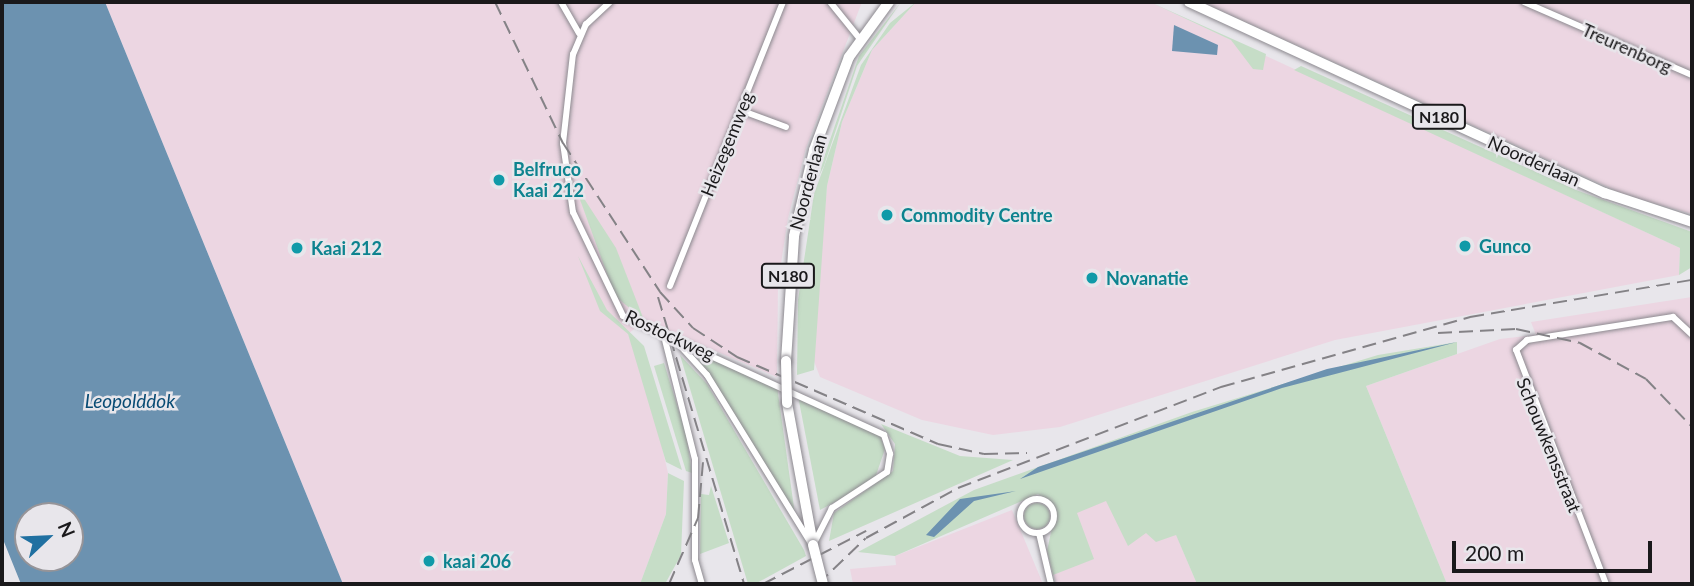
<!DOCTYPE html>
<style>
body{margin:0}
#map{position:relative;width:1694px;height:586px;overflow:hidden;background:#e8e6eb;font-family:Lato,sans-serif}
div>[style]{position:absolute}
.industrial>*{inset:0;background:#ecd6e2}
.green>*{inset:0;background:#c6ddc7}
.round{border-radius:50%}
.water>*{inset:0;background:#6c92b0}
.roads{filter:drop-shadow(0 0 2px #8c898f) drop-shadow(0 0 2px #8c898f)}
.minor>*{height:6px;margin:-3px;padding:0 3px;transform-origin:3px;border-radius:3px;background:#fff}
.minor>.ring{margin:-3px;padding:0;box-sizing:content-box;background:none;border:6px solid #fff;border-radius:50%}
.primary>*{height:10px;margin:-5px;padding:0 5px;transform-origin:5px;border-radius:5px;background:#fff}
.rail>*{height:2px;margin-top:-1px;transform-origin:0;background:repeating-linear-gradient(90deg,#848286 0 14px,transparent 0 21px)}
.bridges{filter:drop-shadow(0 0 2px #8c898f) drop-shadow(0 0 2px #8c898f)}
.primary-bridge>*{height:10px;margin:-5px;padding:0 5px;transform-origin:5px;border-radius:5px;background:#fff}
.dots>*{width:19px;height:19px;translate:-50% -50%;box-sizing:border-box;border:4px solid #e8e6eb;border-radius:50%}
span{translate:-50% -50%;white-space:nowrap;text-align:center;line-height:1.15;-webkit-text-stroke:5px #e8e6eb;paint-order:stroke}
.shield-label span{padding:2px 5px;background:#e8e6eb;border:2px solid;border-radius:5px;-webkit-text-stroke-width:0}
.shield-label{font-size:16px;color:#1a191b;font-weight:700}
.street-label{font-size:18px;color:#1a191b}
.culture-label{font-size:18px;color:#0d838f;font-weight:700}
.left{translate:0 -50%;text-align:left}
.water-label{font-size:19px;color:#084b74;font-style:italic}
.frame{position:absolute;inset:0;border:4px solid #1a191b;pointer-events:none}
.north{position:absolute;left:14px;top:502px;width:70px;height:70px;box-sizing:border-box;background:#e8e6eb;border:2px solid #969498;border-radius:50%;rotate:67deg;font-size:19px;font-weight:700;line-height:28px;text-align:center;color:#1a191b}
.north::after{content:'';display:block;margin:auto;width:24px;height:32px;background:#2070a1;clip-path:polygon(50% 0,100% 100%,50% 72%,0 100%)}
.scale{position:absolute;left:1452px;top:541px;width:200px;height:32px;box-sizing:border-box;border:4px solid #1a191b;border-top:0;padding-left:9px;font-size:21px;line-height:24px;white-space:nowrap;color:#1a191b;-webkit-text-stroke:5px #e8e6eb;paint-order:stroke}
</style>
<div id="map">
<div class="industrial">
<div style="clip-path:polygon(105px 2px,862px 2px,806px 148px,788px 218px,778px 283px,777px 377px,644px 321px,628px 334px,649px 390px,668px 473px,666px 514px,640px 584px,343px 584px)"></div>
<div style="clip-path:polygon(916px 2px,1150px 2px,1680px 248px,1679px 275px,1335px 340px,1060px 427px,993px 435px,922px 420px,820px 377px,812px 356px,827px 186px,842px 122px,872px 50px)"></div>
<div style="clip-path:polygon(1202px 2px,1692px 2px,1692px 214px,1625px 195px)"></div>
<div style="clip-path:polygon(1692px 297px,1692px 584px,1447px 584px,1366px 386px,1500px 339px,1536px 335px,1531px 322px)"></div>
<div style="clip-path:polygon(1153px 480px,1197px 584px,1056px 584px,1047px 551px,1058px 518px)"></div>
<div style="clip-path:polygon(1012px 510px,1043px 584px,853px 584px,850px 569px,896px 565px,895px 556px)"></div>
</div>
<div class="green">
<div style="clip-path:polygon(901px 2px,857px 66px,824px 166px,814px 186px,859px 56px)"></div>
<div style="clip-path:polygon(916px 2px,872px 50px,842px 122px,827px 186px,814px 370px,797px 375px,798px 300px,814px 194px,861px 65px,890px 23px)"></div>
<div style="clip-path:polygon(1150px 2px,1266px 54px,1263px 70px,1253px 69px,1231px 40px)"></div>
<div style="clip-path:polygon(1301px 66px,1576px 190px,1692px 232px,1692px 267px,1679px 275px,1680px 248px,1294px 70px)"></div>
<div style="clip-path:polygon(574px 183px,616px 248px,644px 320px,615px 296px)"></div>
<div style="clip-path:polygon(578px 256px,607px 310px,644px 346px,682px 470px,666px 462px,628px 334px,600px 311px)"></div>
<div style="clip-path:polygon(1457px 342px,1457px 354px,1366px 386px,1447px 584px,1197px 584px,1176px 535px,1156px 542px,1146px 533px,1128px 546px,1106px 501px,1077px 513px,1094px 559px,1053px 575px,1047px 551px,1056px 509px,1038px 494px,895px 556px,858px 552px,974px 490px,1192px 412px,1378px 355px)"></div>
<div style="clip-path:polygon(698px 352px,777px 386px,795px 515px,696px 355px)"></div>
<div style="clip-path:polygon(680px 355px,707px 384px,804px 550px,806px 556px,755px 584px,748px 584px)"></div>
<div style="clip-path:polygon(664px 363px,686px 434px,692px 473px,686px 471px,654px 366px)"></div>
<div style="clip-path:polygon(798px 396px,880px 435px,885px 449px,874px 481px,820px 510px)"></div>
<div style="clip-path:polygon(881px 424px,960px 456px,1013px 460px,829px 541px,834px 513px,893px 471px,895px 444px)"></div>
<div style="clip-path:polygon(668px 473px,684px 481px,681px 555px,665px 584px,640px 584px,666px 514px)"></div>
<div style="clip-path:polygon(711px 486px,729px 543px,700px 554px,701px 494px,709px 495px)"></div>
<div class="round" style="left:1024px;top:503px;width:26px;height:26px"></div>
</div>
<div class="water">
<div style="clip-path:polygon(evenodd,2px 2px,105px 2px,343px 584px,21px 584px,2px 537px,2px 2px,28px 516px,70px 516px,70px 558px,28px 558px,28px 516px)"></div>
<div style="clip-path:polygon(1174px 25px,1218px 45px,1217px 55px,1172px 51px)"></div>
<div style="clip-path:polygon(1457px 342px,1282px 388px,1020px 479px,1038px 467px,1327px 369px)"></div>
<div style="clip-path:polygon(1016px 491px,974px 501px,934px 537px,926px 535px,960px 499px)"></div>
</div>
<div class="roads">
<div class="minor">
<div style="left:561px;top:2px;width:36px;rotate:60deg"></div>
<div style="left:610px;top:2px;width:33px;rotate:137deg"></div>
<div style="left:586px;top:24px;width:33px;rotate:113deg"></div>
<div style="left:573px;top:54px;width:90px;rotate:96.4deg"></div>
<div style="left:563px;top:143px;width:70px;rotate:81.8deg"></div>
<div style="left:573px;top:212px;width:115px;rotate:64.3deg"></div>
<div style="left:623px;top:316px;width:287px;rotate:24.5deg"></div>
<div style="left:884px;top:435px;width:20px;rotate:72deg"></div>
<div style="left:890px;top:454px;width:18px;rotate:99deg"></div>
<div style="left:887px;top:472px;width:66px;rotate:146.8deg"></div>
<div style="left:832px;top:508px;width:39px;rotate:117deg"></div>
<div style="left:830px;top:2px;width:48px;rotate:51deg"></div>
<div style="left:1524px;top:2px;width:183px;rotate:23.5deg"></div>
<div style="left:740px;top:110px;width:49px;rotate:20.3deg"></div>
<div style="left:670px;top:286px;width:306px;rotate:-68.3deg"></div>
<div style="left:664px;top:336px;width:127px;rotate:75.9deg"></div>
<div style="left:695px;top:459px;width:101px;rotate:90deg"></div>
<div style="left:695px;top:560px;width:25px;rotate:74deg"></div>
<div style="left:676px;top:341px;width:46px;rotate:47.6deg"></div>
<div style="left:707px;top:375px;width:196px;rotate:58.3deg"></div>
<div class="ring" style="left:1020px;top:499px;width:28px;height:28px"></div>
<div style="left:1039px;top:533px;width:52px;rotate:76.8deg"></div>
<div style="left:1606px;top:584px;width:251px;rotate:-111deg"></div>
<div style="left:1516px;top:350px;width:15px;rotate:-42deg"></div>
<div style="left:1527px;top:340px;width:148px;rotate:-9deg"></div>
<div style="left:1673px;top:317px;width:26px;rotate:43deg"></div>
</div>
<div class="primary">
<div style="left:1189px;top:2px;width:458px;rotate:24.7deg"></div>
<div style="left:1605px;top:193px;width:92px;rotate:18.4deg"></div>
<div style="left:786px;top:361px;width:125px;rotate:-86.3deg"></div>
<div style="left:794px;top:236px;width:88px;rotate:-76.9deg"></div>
<div style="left:814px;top:150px;width:99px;rotate:-69.4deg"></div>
<div style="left:849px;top:57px;width:68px;rotate:-54deg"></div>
<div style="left:787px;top:403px;width:144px;rotate:79.6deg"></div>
</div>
</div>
<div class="rail">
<div style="left:495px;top:2px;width:157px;rotate:64.3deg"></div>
<div style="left:563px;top:143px;width:178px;rotate:56.9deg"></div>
<div style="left:660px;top:292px;width:49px;rotate:47.5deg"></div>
<div style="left:693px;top:328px;width:53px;rotate:33.4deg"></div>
<div style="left:737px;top:357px;width:219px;rotate:23.4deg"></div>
<div style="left:938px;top:444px;width:47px;rotate:12.3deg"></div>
<div style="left:984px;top:454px;width:43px;rotate:-1.3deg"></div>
<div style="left:658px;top:297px;width:300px;rotate:73.3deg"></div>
<div style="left:1438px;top:333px;width:78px;rotate:-2.9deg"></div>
<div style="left:1516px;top:329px;width:66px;rotate:12.3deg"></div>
<div style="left:1580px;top:343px;width:75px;rotate:28.6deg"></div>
<div style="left:1646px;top:379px;width:66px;rotate:46.2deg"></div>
<div style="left:669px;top:584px;width:72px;rotate:-66.3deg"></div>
<div style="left:698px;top:518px;width:56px;rotate:-84.9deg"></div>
<div style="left:763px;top:584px;width:116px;rotate:-27.2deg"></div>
<div style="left:818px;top:584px;width:66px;rotate:-43.8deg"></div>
<div style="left:866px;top:538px;width:105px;rotate:-28.5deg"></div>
<div style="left:958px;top:488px;width:282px;rotate:-21deg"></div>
<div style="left:1221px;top:387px;width:259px;rotate:-15.7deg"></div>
<div style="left:1470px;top:317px;width:225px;rotate:-9.5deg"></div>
</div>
<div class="bridges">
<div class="primary-bridge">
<div style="left:786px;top:361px;width:42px;rotate:88.6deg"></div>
<div style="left:813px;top:545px;width:40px;rotate:75.6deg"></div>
</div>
</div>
<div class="dots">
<div style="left:499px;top:180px;background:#0f9aa8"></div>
<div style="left:887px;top:215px;background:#0f9aa8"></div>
<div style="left:1465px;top:246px;background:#0f9aa8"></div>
<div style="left:297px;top:248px;background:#0f9aa8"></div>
<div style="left:1092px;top:278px;background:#0f9aa8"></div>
<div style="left:429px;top:561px;background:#0f9aa8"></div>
</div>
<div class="shield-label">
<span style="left:1439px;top:117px">N180</span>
<span style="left:788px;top:276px">N180</span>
</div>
<div class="street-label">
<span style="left:1627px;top:48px;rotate:24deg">Treurenborg</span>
<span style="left:727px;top:144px;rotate:-68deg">Heizegemweg</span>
<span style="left:1534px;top:161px;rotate:24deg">Noorderlaan</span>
<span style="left:808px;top:182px;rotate:-75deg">Noorderlaan</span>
<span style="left:670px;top:335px;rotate:25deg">Rostockweg</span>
<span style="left:1549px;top:445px;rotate:68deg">Schouwkensstraat</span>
</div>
<div class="culture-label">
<span class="left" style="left:513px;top:180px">Belfruco<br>Kaai 212</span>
<span class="left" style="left:901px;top:215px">Commodity Centre</span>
<span class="left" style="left:1479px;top:246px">Gunco</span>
<span class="left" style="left:311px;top:248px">Kaai 212</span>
<span class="left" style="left:1106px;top:278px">Novanatie</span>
<span class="left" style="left:443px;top:561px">kaai 206</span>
</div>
<div class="water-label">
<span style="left:130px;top:401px">Leopolddok</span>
</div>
<div class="frame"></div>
<div class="north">N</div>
<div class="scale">200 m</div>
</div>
